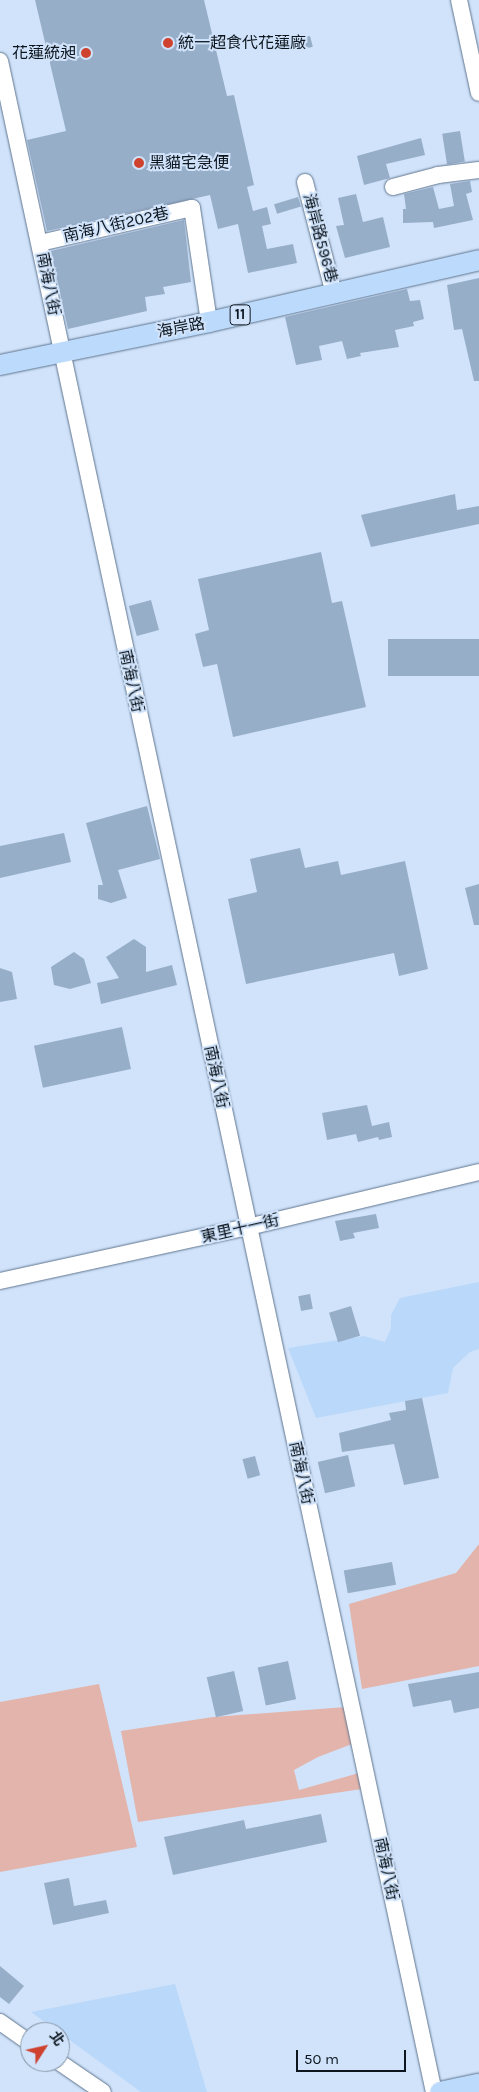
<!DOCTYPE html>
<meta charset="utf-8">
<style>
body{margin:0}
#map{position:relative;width:479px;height:2092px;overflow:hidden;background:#d0e3fa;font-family:Karla,"Noto Sans TC",sans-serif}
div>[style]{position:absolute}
.built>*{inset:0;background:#bad8fa}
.green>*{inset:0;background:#e3b4ab}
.building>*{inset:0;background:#97aec9;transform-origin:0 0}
.roads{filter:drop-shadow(0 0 1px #60758f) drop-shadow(0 0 1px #60758f)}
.minor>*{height:16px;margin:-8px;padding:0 8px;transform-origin:8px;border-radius:8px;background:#fff}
.major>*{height:20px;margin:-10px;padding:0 10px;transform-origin:10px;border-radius:10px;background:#bcdafb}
.dots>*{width:14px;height:14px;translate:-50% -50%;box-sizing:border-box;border:2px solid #d0e3fa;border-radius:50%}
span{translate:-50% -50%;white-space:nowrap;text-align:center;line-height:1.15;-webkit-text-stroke:4px #d0e3fa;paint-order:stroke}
.shield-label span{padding:1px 4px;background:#d0e3fa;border:1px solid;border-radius:4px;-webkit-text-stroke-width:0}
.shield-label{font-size:15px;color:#0d161f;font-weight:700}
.poi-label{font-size:16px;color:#0d161f}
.left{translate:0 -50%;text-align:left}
.right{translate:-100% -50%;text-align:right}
.street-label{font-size:16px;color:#0d161f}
.north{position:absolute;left:20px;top:2022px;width:50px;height:50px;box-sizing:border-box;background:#d0e3fa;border:1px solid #8291a2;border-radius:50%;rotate:55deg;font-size:14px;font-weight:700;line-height:20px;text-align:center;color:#0d161f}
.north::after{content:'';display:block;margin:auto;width:18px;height:22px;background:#ce422f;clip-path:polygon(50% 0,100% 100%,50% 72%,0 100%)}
.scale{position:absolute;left:296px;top:2050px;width:110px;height:22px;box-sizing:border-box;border:2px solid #0d161f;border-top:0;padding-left:6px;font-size:15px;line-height:18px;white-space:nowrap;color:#0d161f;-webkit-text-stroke:4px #d0e3fa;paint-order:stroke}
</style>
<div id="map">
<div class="built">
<div style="clip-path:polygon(479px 1282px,479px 1349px,470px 1352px,453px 1368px,448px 1393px,316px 1418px,288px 1348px,364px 1336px,385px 1342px,391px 1328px,391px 1315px,400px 1298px)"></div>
<div style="clip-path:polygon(175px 1984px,207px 2092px,141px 2092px,31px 2012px)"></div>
</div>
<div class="green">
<div style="clip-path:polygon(479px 1544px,479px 1666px,362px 1689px,349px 1604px,456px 1573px)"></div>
<div style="clip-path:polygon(99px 1684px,137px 1847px,0 1872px,0 1702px)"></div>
<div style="clip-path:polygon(346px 1707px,352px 1744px,318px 1757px,294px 1770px,299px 1790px,359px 1773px,362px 1789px,138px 1822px,121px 1731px,213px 1717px)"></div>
</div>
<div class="building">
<div style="clip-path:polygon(35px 0,204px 0,227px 96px,234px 95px,254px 185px,247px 187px,253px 211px,267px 207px,271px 224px,262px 226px,267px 249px,293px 244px,297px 263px,248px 273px,238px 224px,218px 229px,210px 195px,47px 231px,27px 140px,66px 131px)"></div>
<div style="left:310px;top:36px;width:11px;height:11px;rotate:75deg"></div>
<div style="left:460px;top:131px;width:31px;height:18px;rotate:81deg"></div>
<div style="clip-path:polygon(421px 138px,425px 155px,386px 164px,390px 178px,364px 185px,357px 156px)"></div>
<div style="clip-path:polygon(470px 181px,472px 192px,466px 194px,473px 220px,434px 228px,433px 222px,403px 223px,403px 209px,406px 209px,404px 194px,433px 187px,439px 209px,454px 206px,450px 184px)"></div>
<div style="clip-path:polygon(356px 194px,363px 222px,383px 217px,390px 247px,345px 258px,336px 226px,344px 225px,338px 198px)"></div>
<div style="left:298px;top:197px;width:10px;height:25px;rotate:73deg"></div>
<div style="clip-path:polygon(184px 220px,191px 282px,163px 287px,165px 294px,145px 297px,147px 311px,68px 329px,51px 251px)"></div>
<div style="clip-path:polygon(479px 278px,479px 381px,474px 381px,462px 329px,454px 330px,447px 285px)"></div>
<div style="clip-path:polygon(407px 289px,410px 301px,420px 300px,424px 319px,413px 322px,414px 326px,395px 330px,399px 347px,360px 353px,361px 356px,347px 359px,342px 341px,319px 346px,322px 360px,296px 365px,285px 317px)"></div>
<div style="clip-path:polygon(455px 494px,457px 510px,479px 506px,479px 524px,371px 547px,361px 515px)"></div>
<div style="clip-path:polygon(321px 552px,332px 603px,342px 601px,366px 707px,233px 737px,217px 664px,203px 667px,195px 634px,209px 630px,198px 579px)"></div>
<div style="left:151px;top:600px;width:31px;height:23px;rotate:75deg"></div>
<div style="left:479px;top:639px;width:37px;height:91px;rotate:90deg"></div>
<div style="clip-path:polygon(147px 806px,160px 859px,118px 870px,127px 898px,111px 903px,98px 899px,98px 885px,103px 885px,86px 823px)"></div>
<div style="clip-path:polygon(64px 833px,71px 862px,0 878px,0 846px)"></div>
<div style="clip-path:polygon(300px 848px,305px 868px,338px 861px,341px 875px,405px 861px,428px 969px,399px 976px,394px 953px,246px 984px,228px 899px,257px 892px,250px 859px)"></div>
<div style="clip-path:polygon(479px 884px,479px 925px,474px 925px,465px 888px)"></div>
<div style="clip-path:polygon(134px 939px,146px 947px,146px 972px,172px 965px,177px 985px,101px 1004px,97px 983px,119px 978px,106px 957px)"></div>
<div style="clip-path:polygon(74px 952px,84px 959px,91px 983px,70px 989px,54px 985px,51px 967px)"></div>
<div style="clip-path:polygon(0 968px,12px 972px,17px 999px,0 1002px)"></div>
<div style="left:122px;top:1027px;width:43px;height:90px;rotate:78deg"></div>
<div style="clip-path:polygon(367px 1105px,372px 1126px,389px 1122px,392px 1137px,379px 1140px,378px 1137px,358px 1142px,356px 1134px,327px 1140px,322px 1113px)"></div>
<div style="clip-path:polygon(376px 1214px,379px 1228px,353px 1233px,355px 1238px,340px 1241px,335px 1221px)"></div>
<div style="left:310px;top:1294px;width:15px;height:12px;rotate:79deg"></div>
<div style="left:351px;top:1306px;width:31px;height:23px;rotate:73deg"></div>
<div style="clip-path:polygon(422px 1398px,439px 1478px,404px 1485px,394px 1444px,342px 1452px,339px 1433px,391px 1420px,389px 1413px,406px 1410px,405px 1401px)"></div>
<div style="left:348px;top:1455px;width:32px;height:31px;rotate:77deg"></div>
<div style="left:255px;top:1456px;width:20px;height:13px;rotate:75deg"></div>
<div style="left:392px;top:1562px;width:23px;height:49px;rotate:80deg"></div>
<div style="left:288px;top:1661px;width:39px;height:31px;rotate:78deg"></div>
<div style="left:234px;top:1671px;width:41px;height:28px;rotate:77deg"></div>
<div style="clip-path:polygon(479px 1672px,479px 1708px,454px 1713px,451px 1700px,413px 1707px,408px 1684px)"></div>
<div style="clip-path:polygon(321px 1814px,327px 1842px,173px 1875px,164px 1837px,244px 1820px,246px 1829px)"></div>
<div style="clip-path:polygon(69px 1878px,74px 1906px,106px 1900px,109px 1913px,53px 1925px,44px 1883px)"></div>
<div style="clip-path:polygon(0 1966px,24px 1986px,9px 2004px,0 1997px)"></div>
</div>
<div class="roads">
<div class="minor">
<div style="left:459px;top:0;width:95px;rotate:77.9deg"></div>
<div style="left:0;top:61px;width:2077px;rotate:77.94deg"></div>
<div style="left:305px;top:182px;width:116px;rotate:75.5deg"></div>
<div style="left:393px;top:187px;width:47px;rotate:-14.9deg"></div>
<div style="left:438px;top:175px;width:41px;rotate:-7deg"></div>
<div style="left:40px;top:243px;width:156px;rotate:-13deg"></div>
<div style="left:192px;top:208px;width:115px;rotate:81.5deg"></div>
<div style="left:0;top:1281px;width:254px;rotate:-12.3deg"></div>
<div style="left:248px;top:1227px;width:237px;rotate:-13.4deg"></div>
<div style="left:0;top:2022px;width:37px;rotate:35deg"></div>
<div style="left:59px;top:2062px;width:53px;rotate:34.3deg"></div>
</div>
<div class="major">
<div style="left:0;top:365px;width:213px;rotate:-11.6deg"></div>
<div style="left:209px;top:322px;width:277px;rotate:-12.9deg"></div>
<div style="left:440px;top:2092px;width:40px;rotate:-12deg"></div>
</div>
</div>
<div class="dots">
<div style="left:168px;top:43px;background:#ce422f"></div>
<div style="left:86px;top:53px;background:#ce422f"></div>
<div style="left:139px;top:163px;background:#ce422f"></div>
</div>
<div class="shield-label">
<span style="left:240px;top:315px">11</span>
</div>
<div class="poi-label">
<span class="left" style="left:178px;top:43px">統一超食代花蓮廠</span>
<span class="right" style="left:76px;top:53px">花蓮統昶</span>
<span class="left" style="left:149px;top:163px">黑貓宅急便</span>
</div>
<div class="street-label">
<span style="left:116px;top:225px;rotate:-13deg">南海八街202巷</span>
<span style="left:320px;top:238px;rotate:75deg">海岸路596巷</span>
<span style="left:48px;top:284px;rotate:79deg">南海八街</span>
<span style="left:181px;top:328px;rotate:-11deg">海岸路</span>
<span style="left:131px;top:681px;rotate:78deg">南海八街</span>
<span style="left:216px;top:1077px;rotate:78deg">南海八街</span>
<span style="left:240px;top:1229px;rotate:-13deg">東里十一街</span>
<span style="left:301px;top:1473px;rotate:78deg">南海八街</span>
<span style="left:386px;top:1869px;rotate:78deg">南海八街</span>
</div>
<div class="north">北</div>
<div class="scale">50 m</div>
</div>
